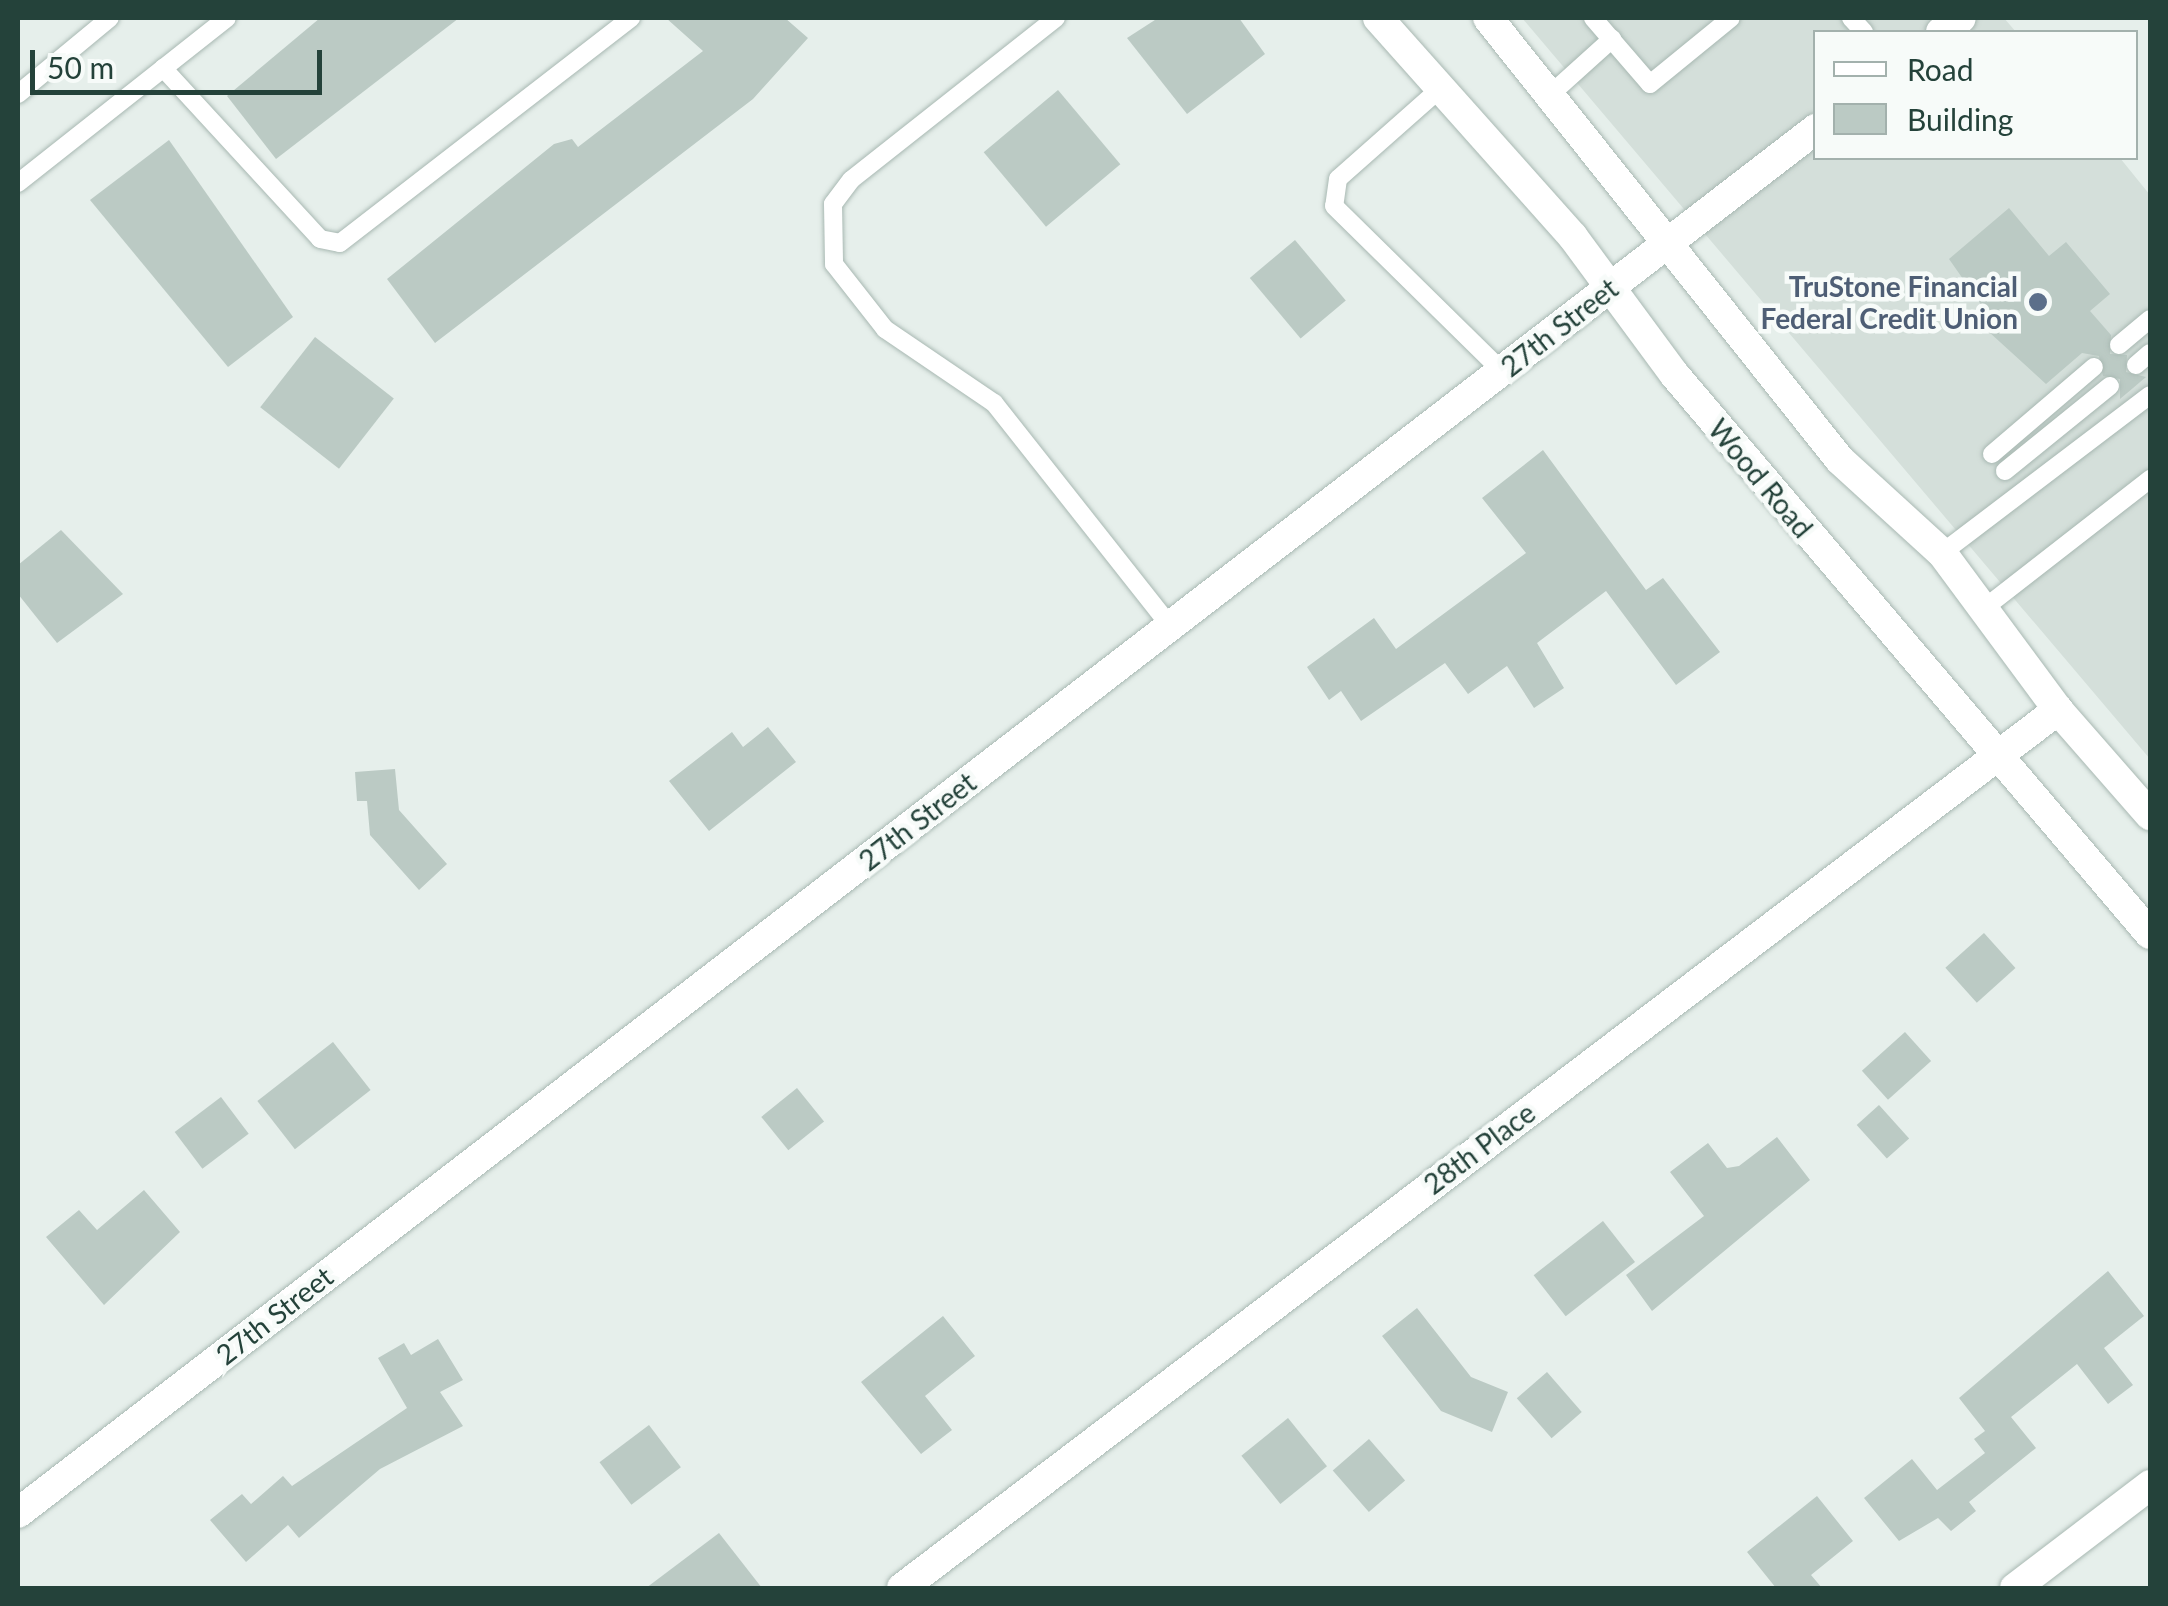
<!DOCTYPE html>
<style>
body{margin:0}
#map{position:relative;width:2168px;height:1606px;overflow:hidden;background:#e6efeb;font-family:Lato,sans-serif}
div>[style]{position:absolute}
.built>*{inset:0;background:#d4dfda}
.building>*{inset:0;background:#bbcac4;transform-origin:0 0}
.roads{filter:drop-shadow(0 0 2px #a8b8b2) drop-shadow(0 0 2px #a8b8b2)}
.service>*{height:18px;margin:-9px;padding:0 9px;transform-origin:9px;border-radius:9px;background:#fff}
.minor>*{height:30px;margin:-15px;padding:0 15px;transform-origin:15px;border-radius:15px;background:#fff}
.tertiary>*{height:30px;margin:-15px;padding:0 15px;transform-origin:15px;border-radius:15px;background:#fff}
.dots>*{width:28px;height:28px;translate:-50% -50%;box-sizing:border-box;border:5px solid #f7fbf9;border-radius:50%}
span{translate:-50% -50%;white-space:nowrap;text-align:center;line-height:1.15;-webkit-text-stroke:9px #f7fbf9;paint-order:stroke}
.service-label{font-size:28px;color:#4e5e75;font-weight:700}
.right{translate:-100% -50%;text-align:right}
.street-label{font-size:28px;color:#24423a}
.frame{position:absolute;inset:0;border:20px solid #24423a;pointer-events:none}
.legend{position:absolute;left:1813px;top:30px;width:325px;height:130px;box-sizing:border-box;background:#f7fbf9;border:2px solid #a3b1ad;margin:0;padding:12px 18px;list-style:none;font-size:30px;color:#24423a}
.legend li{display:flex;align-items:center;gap:20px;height:50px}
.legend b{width:50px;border:2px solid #a3b1ad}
.scale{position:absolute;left:30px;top:50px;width:292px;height:45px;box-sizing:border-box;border:5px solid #24423a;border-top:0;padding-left:12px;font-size:30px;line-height:35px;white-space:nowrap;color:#24423a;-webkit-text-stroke:8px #f7fbf9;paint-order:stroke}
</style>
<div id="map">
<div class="built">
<div style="clip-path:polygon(1522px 18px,2004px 18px,2016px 32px,1816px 32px,1816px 158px,2120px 158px,2150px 195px,2150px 759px)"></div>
</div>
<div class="building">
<div style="clip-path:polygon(320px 18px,459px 18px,276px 159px,227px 96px)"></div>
<div style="clip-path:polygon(666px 18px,785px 18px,808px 38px,753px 99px,435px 343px,387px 279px,554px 144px,572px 139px,578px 147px,703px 51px)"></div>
<div style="clip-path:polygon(1158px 18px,1239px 18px,1265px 54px,1187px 114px,1127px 38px)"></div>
<div style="left:1058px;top:90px;width:97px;height:97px;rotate:50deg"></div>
<div style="clip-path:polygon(169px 140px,293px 317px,228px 367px,90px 200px)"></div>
<div style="clip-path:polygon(2009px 208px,2049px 256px,2066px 242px,2110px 294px,2090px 311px,2111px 335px,2110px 354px,2127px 355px,2126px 372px,2146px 377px,2120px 399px,2120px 379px,2103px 376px,2099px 356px,2082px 353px,2046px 384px,1989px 332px,1996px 326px,1949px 259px)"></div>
<div style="left:1295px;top:240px;width:79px;height:59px;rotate:50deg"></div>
<div style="left:315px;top:337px;width:100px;height:89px;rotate:38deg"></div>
<div style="clip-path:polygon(1543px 450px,1646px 590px,1663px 578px,1720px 652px,1676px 685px,1606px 591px,1537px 643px,1564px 688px,1534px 708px,1507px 666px,1468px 694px,1445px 663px,1361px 721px,1341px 691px,1329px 700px,1307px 667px,1374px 618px,1396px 649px,1526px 553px,1482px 498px)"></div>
<div style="clip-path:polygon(61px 530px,123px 594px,57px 643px,18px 594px,18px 565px)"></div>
<div style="clip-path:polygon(768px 727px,796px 762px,709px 831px,669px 781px,732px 732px,743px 747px)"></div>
<div style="clip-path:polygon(395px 769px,399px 810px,447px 864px,419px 890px,370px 835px,367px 801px,357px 801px,355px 772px)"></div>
<div style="left:1984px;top:933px;width:47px;height:52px;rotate:48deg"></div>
<div style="left:1905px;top:1032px;width:39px;height:58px;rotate:48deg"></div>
<div style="left:333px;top:1042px;width:61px;height:96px;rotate:52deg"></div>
<div style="left:797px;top:1088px;width:43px;height:46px;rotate:51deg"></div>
<div style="left:221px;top:1097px;width:46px;height:58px;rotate:53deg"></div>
<div style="left:1879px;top:1105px;width:45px;height:30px;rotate:48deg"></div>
<div style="clip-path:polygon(1777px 1137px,1810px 1180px,1652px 1311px,1626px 1275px,1704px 1216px,1670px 1172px,1708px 1143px,1727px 1168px,1739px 1166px)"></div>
<div style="clip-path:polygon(144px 1190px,180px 1232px,104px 1305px,46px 1237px,79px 1210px,97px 1230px)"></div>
<div style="left:1603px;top:1221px;width:52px;height:88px;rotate:52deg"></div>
<div style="clip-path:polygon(2108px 1271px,2144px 1316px,2104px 1348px,2133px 1385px,2108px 1404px,2077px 1364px,2011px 1417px,2036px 1448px,1969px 1502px,1976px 1511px,1951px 1531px,1938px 1518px,1899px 1541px,1864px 1498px,1912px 1459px,1937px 1490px,1985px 1453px,1974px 1439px,1985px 1431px,1959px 1398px)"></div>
<div style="clip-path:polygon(1417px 1308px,1471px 1377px,1508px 1392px,1492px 1432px,1441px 1411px,1382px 1336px)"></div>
<div style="clip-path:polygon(943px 1316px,975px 1356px,925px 1396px,952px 1430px,921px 1454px,861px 1382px)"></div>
<div style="clip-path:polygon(438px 1339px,463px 1380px,440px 1392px,463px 1426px,380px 1469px,299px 1538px,288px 1525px,246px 1562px,210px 1520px,242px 1494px,251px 1504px,283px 1476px,292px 1486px,407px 1408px,378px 1358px,404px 1343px,411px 1355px)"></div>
<div style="left:1547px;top:1372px;width:53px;height:40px;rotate:49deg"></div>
<div style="left:1288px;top:1418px;width:62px;height:60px;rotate:51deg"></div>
<div style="left:649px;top:1425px;width:53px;height:62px;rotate:53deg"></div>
<div style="left:1369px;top:1439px;width:55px;height:48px;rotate:49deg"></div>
<div style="clip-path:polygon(1817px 1496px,1853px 1541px,1811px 1575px,1822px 1588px,1776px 1588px,1747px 1552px)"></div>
<div style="clip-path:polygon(719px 1533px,762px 1588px,646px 1588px)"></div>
</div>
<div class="roads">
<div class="service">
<div style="left:1056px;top:18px;width:261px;rotate:141.7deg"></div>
<div style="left:851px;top:180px;width:30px;rotate:127deg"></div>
<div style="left:833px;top:204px;width:60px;rotate:89deg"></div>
<div style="left:834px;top:264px;width:83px;rotate:51.9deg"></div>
<div style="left:885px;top:329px;width:132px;rotate:34.2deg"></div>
<div style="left:994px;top:403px;width:284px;rotate:51.7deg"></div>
<div style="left:1593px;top:18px;width:87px;rotate:49.2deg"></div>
<div style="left:1650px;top:84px;width:104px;rotate:-39.2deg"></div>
<div style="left:1851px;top:18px;width:19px;rotate:47deg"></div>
<div style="left:163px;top:68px;width:232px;rotate:47.4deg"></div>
<div style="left:320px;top:239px;width:20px;rotate:11deg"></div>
<div style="left:340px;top:243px;width:368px;rotate:-37.7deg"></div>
<div style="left:1443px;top:86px;width:140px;rotate:138.5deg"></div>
<div style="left:1338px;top:179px;width:27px;rotate:98deg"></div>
<div style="left:1334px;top:206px;width:235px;rotate:44.5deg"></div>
<div style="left:1552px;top:93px;width:81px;rotate:-42deg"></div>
<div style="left:18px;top:94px;width:119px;rotate:-39.6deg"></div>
<div style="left:18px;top:183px;width:266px;rotate:-38.3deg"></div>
<div style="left:2119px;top:345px;width:40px;rotate:-40deg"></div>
<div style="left:2136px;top:365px;width:18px;rotate:-41deg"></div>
<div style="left:1992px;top:454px;width:134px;rotate:-40.5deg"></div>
<div style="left:2005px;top:471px;width:135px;rotate:-39deg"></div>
<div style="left:1942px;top:553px;width:261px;rotate:-37.2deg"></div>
<div style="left:1987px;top:606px;width:207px;rotate:-37.9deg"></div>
</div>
<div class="minor">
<div style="left:902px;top:1588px;width:1452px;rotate:-37.22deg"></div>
<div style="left:2015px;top:1588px;width:170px;rotate:-37.3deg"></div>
</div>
<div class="tertiary">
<div style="left:1378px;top:18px;width:293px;rotate:48.3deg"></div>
<div style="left:1573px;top:237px;width:170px;rotate:53.6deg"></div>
<div style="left:1674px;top:374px;width:735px;rotate:49.64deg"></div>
<div style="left:1488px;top:18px;width:565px;rotate:51.47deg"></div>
<div style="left:1840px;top:460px;width:138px;rotate:42.4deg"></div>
<div style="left:1942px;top:553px;width:195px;rotate:53.5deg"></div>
<div style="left:2058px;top:710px;width:140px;rotate:48.8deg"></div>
<div style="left:1941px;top:32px;width:24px;rotate:-35deg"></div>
<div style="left:18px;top:1513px;width:2269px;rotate:-37.59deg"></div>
</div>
</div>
<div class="dots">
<div style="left:2038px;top:302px;background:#5c6f8a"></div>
</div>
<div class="service-label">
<span class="right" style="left:2018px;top:302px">TruStone Financial<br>Federal Credit Union</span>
</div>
<div class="street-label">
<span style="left:1559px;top:327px;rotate:-38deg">27th Street</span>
<span style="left:1761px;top:478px;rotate:50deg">Wood Road</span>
<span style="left:917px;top:821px;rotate:-38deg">27th Street</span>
<span style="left:1479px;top:1148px;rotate:-37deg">28th Place</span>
<span style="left:274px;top:1315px;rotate:-38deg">27th Street</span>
</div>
<div class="frame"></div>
<ul class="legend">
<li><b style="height:12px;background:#fff"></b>Road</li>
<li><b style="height:28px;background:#bbcac4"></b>Building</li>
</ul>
<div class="scale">50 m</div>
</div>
